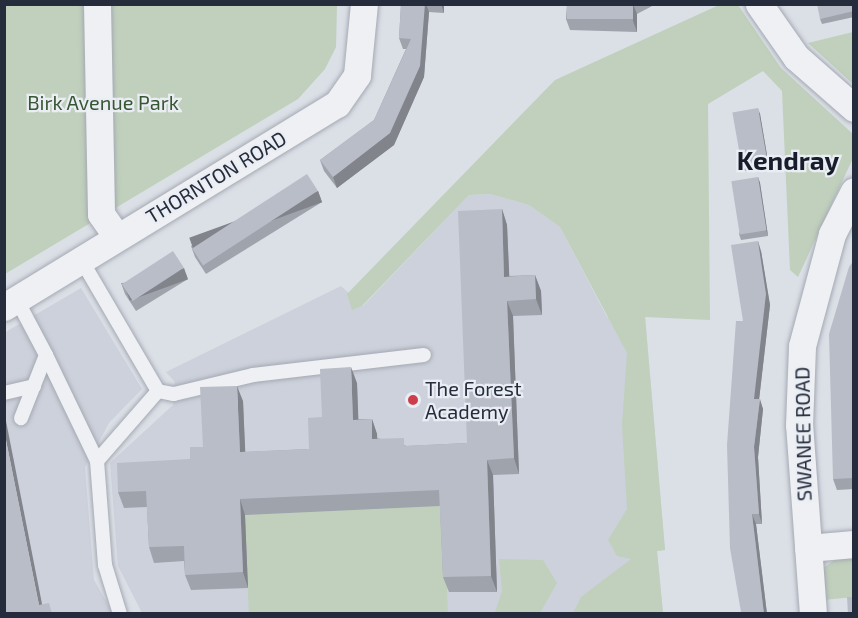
<!DOCTYPE html>
<style>
body{margin:0}
#map{position:relative;width:858px;height:618px;overflow:hidden;background:#dbdfe6;font-family:"Exo 2",sans-serif}
div>[style]{position:absolute}
.built>*{inset:0;background:#cdd1db}
.green>*{inset:0;background:#c0d0bc;transform-origin:0 0}
.roads{filter:drop-shadow(0 0 2px #a4a9b3) drop-shadow(0 0 2px #a4a9b3)}
.lane>*{height:14px;margin:-7px;padding:0 7px;transform-origin:7px;border-radius:7px;background:#eef0f4}
.street>*{height:27px;margin:-13.5px;padding:0 13.5px;transform-origin:13.5px;border-radius:13.5px;background:#eef0f4}
.wall>*{inset:0;background:#9fa3ac}
.shaded-wall>*{inset:0;background:#82848c;transform-origin:0 0}
.building>*{inset:0;background:#b9bdc8;transform-origin:0 0}
.dots>*{width:16px;height:16px;translate:-50% -50%;box-sizing:border-box;border:3px solid #eaeef4;border-radius:50%}
span{translate:-50% -50%;white-space:nowrap;text-align:center;line-height:1.15;-webkit-text-stroke:4.5px #eaeef4;paint-order:stroke}
.park-label{font-size:20px;color:#375733}
.street-label{font-size:20px;color:#252c3b}
.poi-label{font-size:20px;color:#252c3b}
.left{translate:0 -50%;text-align:left}
.district-label{font-size:26px;color:#181d2c;font-weight:700}
.frame{position:absolute;inset:0;border:6px solid #252c3b;pointer-events:none}
</style>
<div id="map">
<div class="built">
<div style="clip-path:polygon(490px 194px,529px 205px,560px 227px,607px 317px,645px 316px,665px 550px,657px 551px,663px 613px,142px 613px,118px 566px,110px 463px,173px 405px,175px 382px,166px 372px,341px 286px,363px 306px,469px 195px)"></div>
<div style="clip-path:polygon(81px 288px,142px 389px,109px 423px,85px 467px,94px 580px,113px 613px,5px 613px,4px 333px)"></div>
</div>
<div class="green">
<div style="clip-path:polygon(4px 5px,337px 5px,336px 47px,325px 69px,298px 99px,5px 274px)"></div>
<div style="clip-path:polygon(719px 5px,738px 5px,781px 68px,853px 134px,853px 158px,798px 277px,790px 270px,782px 91px,763px 71px,708px 104px,710px 320px,645px 317px,665px 550px,657px 551px,663px 613px,573px 613px,581px 597px,631px 559px,617px 556px,608px 540px,627px 509px,622px 425px,627px 353px,560px 227px,529px 205px,490px 194px,469px 195px,362px 306px,352px 310px,347px 294px,555px 80px)"></div>
<div style="clip-path:polygon(853px 32px,854px 32px,853px 84px,808px 43px)"></div>
<div style="left:443px;top:475px;width:138px;height:199px;rotate:88deg"></div>
<div style="clip-path:polygon(853px 556px,853px 597px,824px 600px,823px 568px,839px 557px)"></div>
<div style="clip-path:polygon(499px 559px,543px 560px,557px 583px,540px 613px,495px 612px,502px 591px)"></div>
</div>
<div class="roads">
<div class="lane">
<div style="left:82px;top:261px;width:151px;rotate:59.7deg"></div>
<div style="left:158px;top:391px;width:93px;rotate:131.1deg"></div>
<div style="left:97px;top:461px;width:104px;rotate:85.6deg"></div>
<div style="left:105px;top:565px;width:51px;rotate:73deg"></div>
<div style="left:17px;top:300px;width:62px;rotate:62.2deg"></div>
<div style="left:46px;top:355px;width:68px;rotate:111.6deg"></div>
<div style="left:46px;top:355px;width:118px;rotate:64.3deg"></div>
<div style="left:158px;top:391px;width:16px;rotate:11deg"></div>
<div style="left:174px;top:394px;width:81px;rotate:-13.5deg"></div>
<div style="left:253px;top:375px;width:172px;rotate:-6.7deg"></div>
<div style="left:4px;top:393px;width:31px;rotate:-13deg"></div>
</div>
<div class="street">
<div style="left:97px;top:4px;width:210px;rotate:88.9deg"></div>
<div style="left:101px;top:214px;width:28px;rotate:55deg"></div>
<div style="left:759px;top:4px;width:65px;rotate:55.1deg"></div>
<div style="left:796px;top:57px;width:77px;rotate:41.3deg"></div>
<div style="left:4px;top:307px;width:390px;rotate:-31.4deg"></div>
<div style="left:337px;top:104px;width:35px;rotate:-55deg"></div>
<div style="left:357px;top:75px;width:71px;rotate:-84.4deg"></div>
<div style="left:808px;top:548px;width:46px;rotate:-5deg"></div>
<div style="left:813px;top:614px;width:190px;rotate:-94.2deg"></div>
<div style="left:799px;top:425px;width:79px;rotate:-87.8deg"></div>
<div style="left:802px;top:346px;width:116px;rotate:-75deg"></div>
<div style="left:832px;top:234px;width:48px;rotate:-62.9deg"></div>
</div>
</div>
<div class="wall">
<div style="clip-path:polygon(401px 4px,444px 4px,444px 13px,429px 12px,424px 77px,394px 145px,337px 188px,324px 171px,320px 160px,374px 120px,406px 49px,403px 49px,399px 38px)"></div>
<div style="clip-path:polygon(567px 4px,656px 4px,637px 14px,637px 32px,570px 30px,566px 19px)"></div>
<div style="clip-path:polygon(854px 4px,854px 17px,822px 24px,820px 19px)"></div>
<div style="clip-path:polygon(760px 114px,769px 167px,742px 171px,740px 165px)"></div>
<div style="clip-path:polygon(758px 177px,760px 183px,768px 236px,741px 240px,739px 234px)"></div>
<div style="clip-path:polygon(318px 191px,322px 202px,206px 274px,195px 257px,191px 246px)"></div>
<div style="clip-path:polygon(502px 209px,507px 225px,509px 276px,535px 275px,541px 291px,542px 315px,513px 316px,519px 474px,493px 475px,497px 592px,449px 592px,443px 577px,440px 506px,245px 515px,248px 588px,191px 590px,185px 575px,184px 561px,154px 563px,149px 547px,147px 507px,124px 508px,118px 492px,190px 459px,203px 447px,243px 401px,245px 452px,309px 449px,322px 417px,357px 383px,358px 419px,372px 419px,377px 434px,377px 438px,407px 446px,467px 443px)"></div>
<div style="clip-path:polygon(761px 251px,770px 305px,759px 399px,763px 409px,758px 457px,762px 524px,756px 524px,767px 614px,735px 614px,741px 612px)"></div>
<div style="clip-path:polygon(854px 260px,854px 489px,837px 490px,833px 479px)"></div>
<div style="clip-path:polygon(188px 279px,136px 311px,125px 294px,121px 283px)"></div>
</div>
<div class="shaded-wall">
<div style="clip-path:polygon(425px 4px,426px 4px,429px 12px,424px 77px,394px 145px,337px 188px,333px 177px,390px 133px)"></div>
<div style="clip-path:polygon(441px 4px,444px 4px,444px 13px)"></div>
<div style="clip-path:polygon(633px 4px,637px 14px,637px 32px,633px 21px)"></div>
<div style="clip-path:polygon(758px 108px,760px 114px,769px 167px,767px 161px)"></div>
<div style="clip-path:polygon(758px 177px,760px 183px,768px 236px,766px 230px)"></div>
<div style="left:318px;top:191px;width:12px;height:137px;rotate:70deg"></div>
<div style="clip-path:polygon(502px 209px,507px 225px,510px 292px,504px 277px)"></div>
<div style="clip-path:polygon(758px 241px,761px 251px,770px 305px,758px 409px,754px 399px)"></div>
<div style="left:184px;top:268px;width:12px;height:62px;rotate:70deg"></div>
<div style="clip-path:polygon(535px 275px,541px 291px,542px 315px,536px 299px)"></div>
<div style="clip-path:polygon(507px 301px,513px 316px,519px 474px,514px 458px)"></div>
<div style="clip-path:polygon(351px 367px,357px 383px,359px 435px,353px 420px)"></div>
<div style="clip-path:polygon(237px 386px,243px 401px,246px 468px,240px 452px)"></div>
<div style="clip-path:polygon(760px 399px,763px 409px,758px 457px,762px 524px,759px 514px,754px 447px)"></div>
<div style="clip-path:polygon(4px 417px,6px 421px,44px 614px,39px 605px,4px 430px)"></div>
<div style="clip-path:polygon(372px 419px,377px 434px,378px 454px,372px 439px)"></div>
<div style="clip-path:polygon(487px 460px,493px 475px,497px 592px,491px 576px)"></div>
<div style="clip-path:polygon(240px 499px,245px 515px,248px 588px,243px 572px)"></div>
<div style="clip-path:polygon(752px 514px,756px 524px,767px 614px,764px 614px)"></div>
</div>
<div class="building">
<div style="clip-path:polygon(401px 4px,425px 4px,420px 66px,390px 133px,333px 177px,320px 160px,374px 120px,411px 39px,399px 38px)"></div>
<div style="left:567px;top:4px;width:66px;height:15px"></div>
<div style="clip-path:polygon(817px 4px,854px 4px,854px 11px,820px 19px)"></div>
<div style="left:758px;top:108px;width:54px;height:26px;rotate:80deg"></div>
<div style="left:307px;top:174px;width:20px;height:137px;rotate:57deg"></div>
<div style="left:758px;top:177px;width:54px;height:27px;rotate:81deg"></div>
<div style="clip-path:polygon(502px 209px,504px 277px,535px 275px,536px 299px,507px 301px,514px 458px,487px 460px,491px 576px,443px 577px,439px 490px,240px 499px,243px 572px,185px 575px,184px 546px,149px 547px,146px 491px,118px 492px,117px 463px,190px 459px,190px 447px,203px 447px,200px 387px,237px 386px,240px 452px,309px 449px,308px 418px,322px 417px,320px 369px,351px 367px,353px 420px,372px 419px,372px 439px,404px 438px,404px 446px,467px 443px,458px 211px)"></div>
<div style="clip-path:polygon(758px 241px,766px 294px,754px 399px,760px 399px,754px 447px,759px 514px,752px 514px,764px 614px,735px 614px,741px 612px,730px 548px,727px 445px,736px 321px,743px 321px,731px 245px)"></div>
<div style="left:173px;top:251px;width:20px;height:61px;rotate:57deg"></div>
<div style="clip-path:polygon(854px 260px,854px 478px,833px 479px,829px 334px,849px 267px)"></div>
<div style="clip-path:polygon(4px 430px,39px 605px,49px 603px,52px 614px,4px 614px)"></div>
<div style="clip-path:polygon(847px 597px,854px 597px,854px 614px,848px 614px)"></div>
</div>
<div class="dots">
<div style="left:413px;top:400px;background:#cc3e4b"></div>
</div>
<div class="park-label">
<span style="left:103px;top:102px">Birk Avenue Park</span>
</div>
<div class="street-label">
<span style="left:216px;top:177px;rotate:-31deg">THORNTON ROAD</span>
<span style="left:803px;top:434px;rotate:-91deg">SWANEE ROAD</span>
</div>
<div class="poi-label">
<span class="left" style="left:425px;top:400px">The Forest<br>Academy</span>
</div>
<div class="district-label">
<span style="left:788px;top:160px">Kendray</span>
</div>
<div class="frame"></div>
</div>
